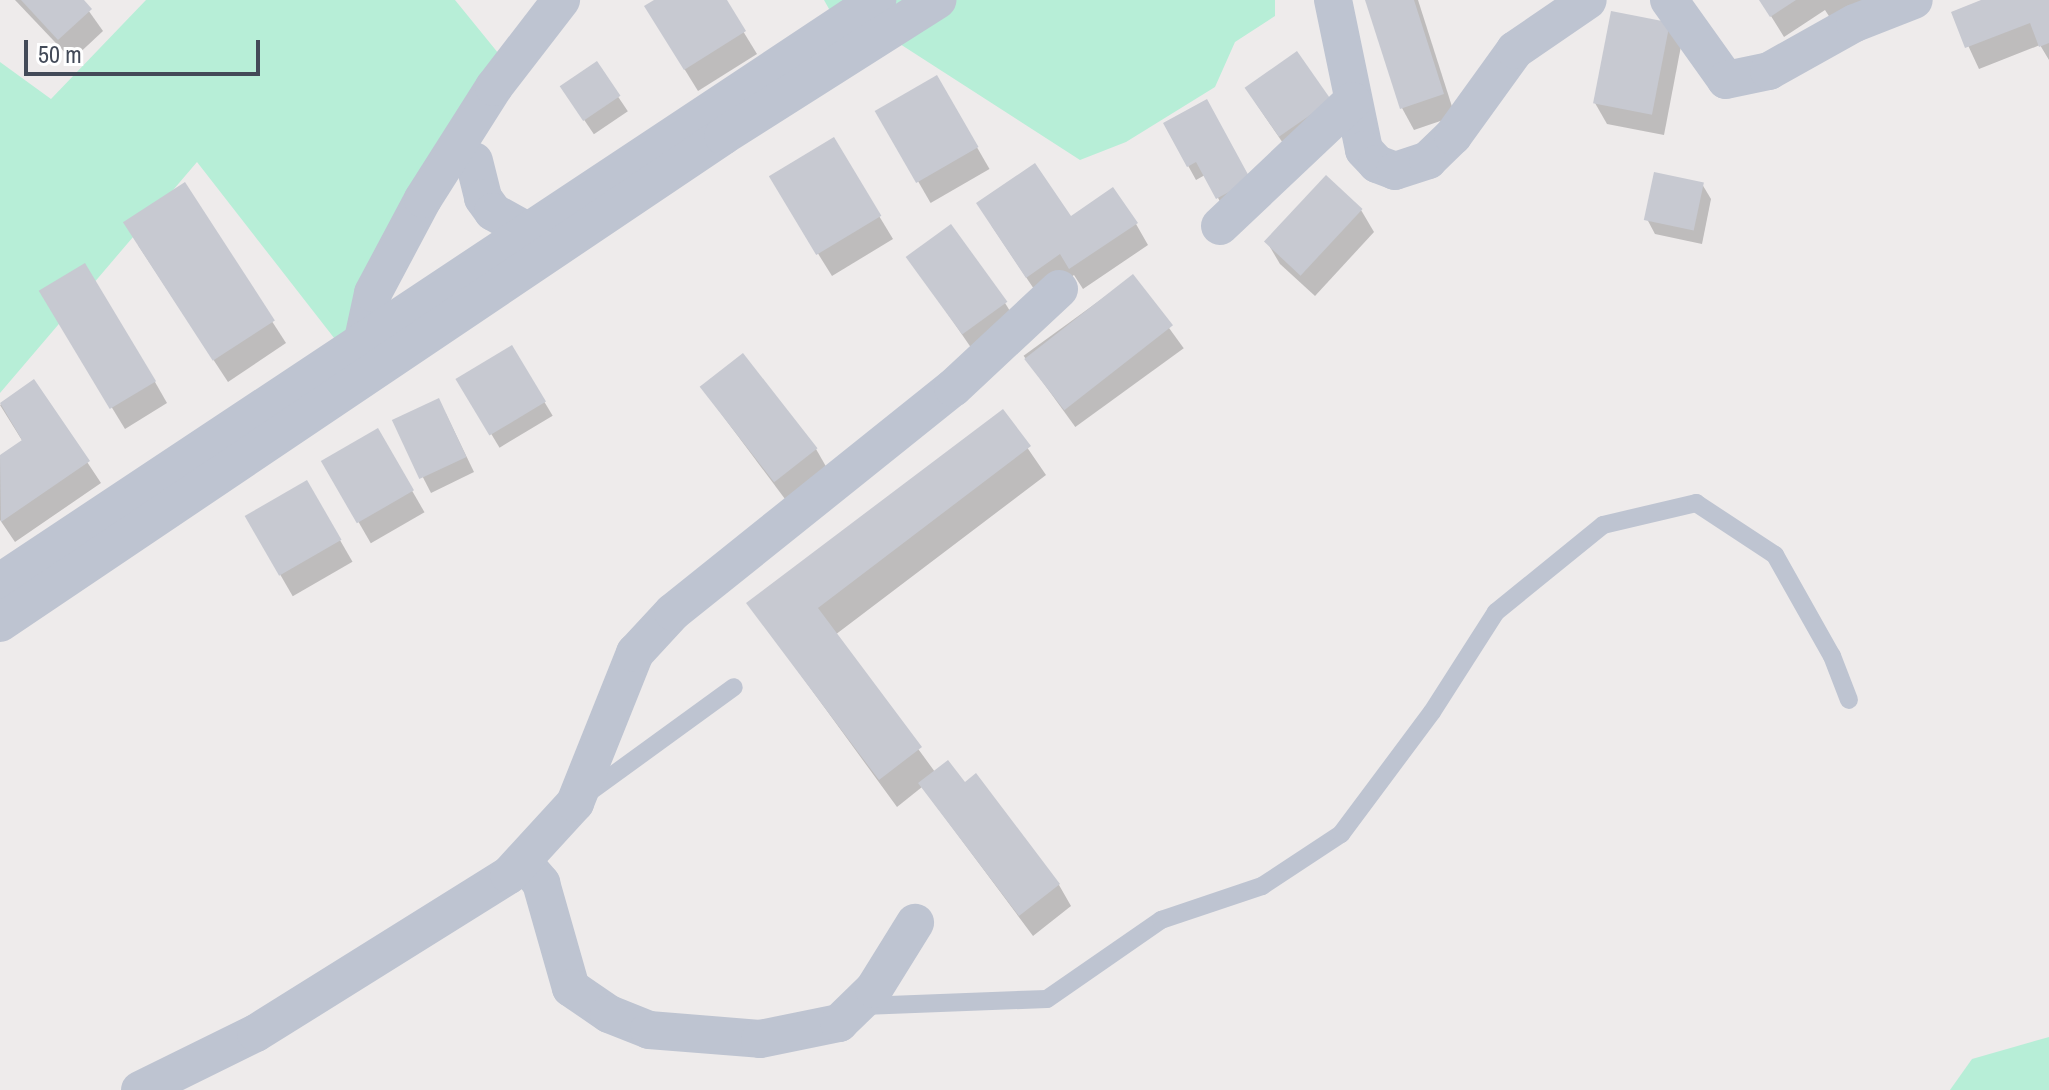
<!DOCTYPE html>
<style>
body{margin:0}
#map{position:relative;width:2049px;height:1090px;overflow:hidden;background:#eeebeb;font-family:"Archivo Narrow",sans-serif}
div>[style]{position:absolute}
.green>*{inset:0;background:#b7eed7}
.shadow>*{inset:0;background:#0003;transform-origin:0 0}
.building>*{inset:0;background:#c7c9d1;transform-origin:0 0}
.lane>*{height:18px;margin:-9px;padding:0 9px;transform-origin:9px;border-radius:9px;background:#bec4d1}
.street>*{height:38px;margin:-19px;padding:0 19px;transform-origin:19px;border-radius:19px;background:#bec4d1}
span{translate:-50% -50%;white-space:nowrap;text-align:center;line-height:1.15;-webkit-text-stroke:8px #fff;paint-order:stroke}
.scale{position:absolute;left:24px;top:40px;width:236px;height:36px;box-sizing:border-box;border:4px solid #434a58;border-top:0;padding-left:10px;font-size:24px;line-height:28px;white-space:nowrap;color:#434a58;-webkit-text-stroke:6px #fff;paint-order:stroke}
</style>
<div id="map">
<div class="green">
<div style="clip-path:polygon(146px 0,455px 0,503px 59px,345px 352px,197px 162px,0 393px,0 62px,51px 99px)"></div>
<div style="clip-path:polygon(824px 0,1275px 0,1275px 16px,1235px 42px,1215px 87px,1126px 142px,1080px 160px,886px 35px,833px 16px)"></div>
<div style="clip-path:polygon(2049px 1037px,2049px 1090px,1950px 1090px,1972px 1059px)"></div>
</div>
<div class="shadow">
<div style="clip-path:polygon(15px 0,81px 0,103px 31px,72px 60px)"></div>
<div style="clip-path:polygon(657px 0,724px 0,757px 54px,698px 91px,659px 28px)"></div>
<div style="clip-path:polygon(1367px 0,1418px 0,1455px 116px,1414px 130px,1402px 108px)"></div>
<div style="clip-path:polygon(1761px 0,1883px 0,1838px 30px,1825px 10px,1784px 37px)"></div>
<div style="clip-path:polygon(1986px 0,2049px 0,2049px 60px,2040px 45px,1979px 69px,1953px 13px)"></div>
<div style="clip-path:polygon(1669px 24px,1681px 46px,1664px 135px,1607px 124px,1595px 103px)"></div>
<div style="left:596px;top:64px;width:57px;height:41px;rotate:56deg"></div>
<div style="left:937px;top:78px;width:105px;height:68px;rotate:60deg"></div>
<div style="clip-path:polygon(1255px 102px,1337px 115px,1287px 149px)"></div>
<div style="clip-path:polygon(1165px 124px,1258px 195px,1226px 212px,1205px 175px,1196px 180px)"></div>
<div style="clip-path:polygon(833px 140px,893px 239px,832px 276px,784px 199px)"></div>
<div style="clip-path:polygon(1702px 184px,1711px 199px,1702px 244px,1655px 234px,1647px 219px)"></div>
<div style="clip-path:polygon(184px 185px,286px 343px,228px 382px,138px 245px)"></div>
<div style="clip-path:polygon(1361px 210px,1374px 232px,1315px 296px,1280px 264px,1267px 242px)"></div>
<div style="clip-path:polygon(1070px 218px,1136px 224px,1148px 245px,1083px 289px,1074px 275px,1040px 298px,991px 225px)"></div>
<div style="clip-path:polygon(909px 257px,1005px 303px,1018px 324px,976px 355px)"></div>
<div style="left:1132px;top:277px;width:88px;height:134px;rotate:54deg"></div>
<div style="clip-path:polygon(54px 313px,155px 382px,167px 403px,125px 429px)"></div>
<div style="left:512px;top:348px;width:79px;height:62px;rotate:59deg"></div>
<div style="clip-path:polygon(34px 382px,101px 483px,15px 542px,0 520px,0 458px,23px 442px,0 405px)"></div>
<div style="clip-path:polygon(702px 388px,816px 449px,828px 470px,788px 503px)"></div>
<div style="clip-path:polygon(1002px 411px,1046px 475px,835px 635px,935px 772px,964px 785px,976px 776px,1059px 885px,1071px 906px,1033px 936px,922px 787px,897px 807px,749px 604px)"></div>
<div style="clip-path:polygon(446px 414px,474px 472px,431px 493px,394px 421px)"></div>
<div style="left:377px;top:430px;width:95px;height:62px;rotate:60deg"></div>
<div style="left:307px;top:483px;width:91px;height:69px;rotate:60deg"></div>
</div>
<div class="building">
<div style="clip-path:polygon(21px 0,84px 0,92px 9px,58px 40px)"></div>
<div style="clip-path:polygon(654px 0,727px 0,746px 31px,684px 70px,644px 6px)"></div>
<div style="clip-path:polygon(1365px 0,1414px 0,1444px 94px,1400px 109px)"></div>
<div style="clip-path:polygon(1759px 0,1796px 0,1770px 17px)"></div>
<div style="clip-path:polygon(1981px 0,2049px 0,2049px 43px,2039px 47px,2030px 23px,1965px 48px,1951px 12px)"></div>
<div style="left:1611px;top:11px;width:60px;height:94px;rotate:11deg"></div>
<div style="left:1297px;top:51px;width:60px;height:64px;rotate:55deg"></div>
<div style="left:597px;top:61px;width:42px;height:45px;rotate:56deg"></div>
<div style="left:937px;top:75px;width:83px;height:72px;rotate:60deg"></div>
<div style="clip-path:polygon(1207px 99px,1251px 180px,1216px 199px,1196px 162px,1187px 167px,1163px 123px)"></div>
<div style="left:834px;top:137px;width:92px;height:76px;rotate:59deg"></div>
<div style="clip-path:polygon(1035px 163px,1071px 216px,1113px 187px,1138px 223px,1069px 269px,1060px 254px,1026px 278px,976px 203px)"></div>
<div style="left:1654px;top:172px;width:51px;height:49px;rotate:12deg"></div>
<div style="left:1326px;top:175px;width:50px;height:91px;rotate:43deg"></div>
<div style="left:185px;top:182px;width:165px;height:74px;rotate:57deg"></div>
<div style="left:951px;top:224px;width:96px;height:56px;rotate:54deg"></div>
<div style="left:85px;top:263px;width:138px;height:54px;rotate:59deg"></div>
<div style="left:1133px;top:274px;width:65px;height:138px;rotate:52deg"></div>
<div style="left:512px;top:345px;width:66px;height:66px;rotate:59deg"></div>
<div style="left:743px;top:353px;width:121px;height:55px;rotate:52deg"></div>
<div style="clip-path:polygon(34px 379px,90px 461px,1px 522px,0 455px,22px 440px,0 403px)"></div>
<div style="left:439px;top:398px;width:65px;height:52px;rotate:65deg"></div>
<div style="clip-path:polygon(1003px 409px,1031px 446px,818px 608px,922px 747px,879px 780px,746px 603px)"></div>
<div style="left:378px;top:428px;width:72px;height:66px;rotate:60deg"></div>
<div style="left:307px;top:480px;width:69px;height:72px;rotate:60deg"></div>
<div style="clip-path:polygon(948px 760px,965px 782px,976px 773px,1060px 884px,1019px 916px,918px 783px)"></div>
</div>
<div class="lane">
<div style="left:584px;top:796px;width:185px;rotate:-36deg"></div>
<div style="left:863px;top:1006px;width:184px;rotate:-2.2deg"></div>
<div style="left:1047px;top:999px;width:139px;rotate:-34.7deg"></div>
<div style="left:1161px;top:920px;width:107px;rotate:-18.6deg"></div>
<div style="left:1262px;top:886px;width:95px;rotate:-33.4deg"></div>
<div style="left:1341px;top:834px;width:152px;rotate:-53.3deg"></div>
<div style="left:1432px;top:712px;width:119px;rotate:-57.4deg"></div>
<div style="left:1496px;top:612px;width:138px;rotate:-39.1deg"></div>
<div style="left:1603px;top:525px;width:96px;rotate:-13.3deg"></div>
<div style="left:1696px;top:503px;width:95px;rotate:33.4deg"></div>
<div style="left:1775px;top:555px;width:116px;rotate:60.6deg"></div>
<div style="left:1832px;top:656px;width:47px;rotate:68.9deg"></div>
</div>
<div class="street">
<div style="left:1333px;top:0;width:153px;rotate:78.3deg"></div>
<div style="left:1364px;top:150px;width:19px;rotate:47deg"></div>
<div style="left:1377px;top:164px;width:19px;rotate:21deg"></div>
<div style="left:1395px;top:171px;width:35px;rotate:-18deg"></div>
<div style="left:1428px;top:160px;width:35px;rotate:-44deg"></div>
<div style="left:1453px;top:136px;width:106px;rotate:-54.2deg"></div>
<div style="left:1515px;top:50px;width:88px;rotate:-34.4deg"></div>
<div style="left:1669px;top:0;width:98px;rotate:54.5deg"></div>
<div style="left:1726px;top:80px;width:44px;rotate:-11.8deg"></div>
<div style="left:1769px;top:71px;width:98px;rotate:-29.2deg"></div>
<div style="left:1855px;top:23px;width:63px;rotate:-21.3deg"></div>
<div style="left:474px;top:161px;width:38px;rotate:76deg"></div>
<div style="left:483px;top:198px;width:17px;rotate:54deg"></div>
<div style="left:493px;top:212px;width:39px;rotate:29deg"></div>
<div style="left:1220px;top:226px;width:182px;rotate:-43.4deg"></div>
<div style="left:359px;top:358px;width:66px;rotate:-77.8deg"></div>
<div style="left:373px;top:293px;width:106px;rotate:-62deg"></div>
<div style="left:423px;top:199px;width:133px;rotate:-57.6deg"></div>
<div style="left:494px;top:87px;width:110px;rotate:-52.4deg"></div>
<div style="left:0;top:582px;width:1053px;rotate:-33.57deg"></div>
<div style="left:0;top:623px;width:872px;rotate:-33.96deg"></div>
<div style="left:723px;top:136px;width:254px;rotate:-32.4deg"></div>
<div style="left:523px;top:862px;width:28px;rotate:49deg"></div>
<div style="left:541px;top:883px;width:109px;rotate:74.1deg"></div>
<div style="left:571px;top:988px;width:46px;rotate:34.4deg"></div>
<div style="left:609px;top:1014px;width:43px;rotate:21.8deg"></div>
<div style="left:649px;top:1030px;width:111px;rotate:4.6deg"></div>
<div style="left:760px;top:1039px;width:81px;rotate:-11.4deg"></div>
<div style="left:839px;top:1023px;width:49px;rotate:-44.2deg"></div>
<div style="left:874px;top:989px;width:78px;rotate:-58.2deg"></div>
<div style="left:140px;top:1090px;width:129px;rotate:-26.2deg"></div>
<div style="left:256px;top:1033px;width:298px;rotate:-32deg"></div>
<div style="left:509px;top:875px;width:98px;rotate:-47.5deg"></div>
<div style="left:575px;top:803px;width:162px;rotate:-68.2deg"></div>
<div style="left:635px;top:653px;width:56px;rotate:-47.2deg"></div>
<div style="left:673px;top:612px;width:359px;rotate:-38.7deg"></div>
<div style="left:953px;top:388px;width:145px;rotate:-43deg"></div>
</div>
<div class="scale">50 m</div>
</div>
